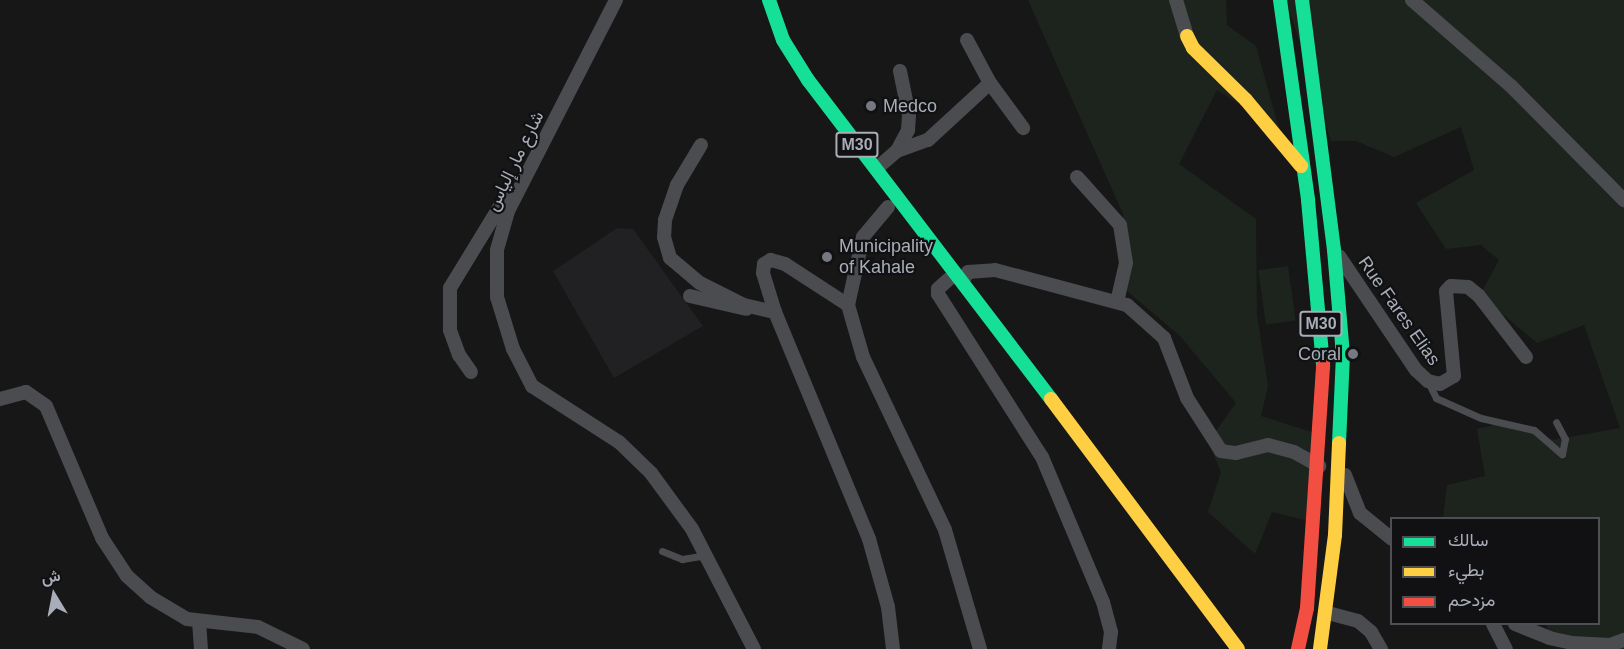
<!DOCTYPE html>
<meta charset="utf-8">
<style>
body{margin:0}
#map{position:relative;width:1624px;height:649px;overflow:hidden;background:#171717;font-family:Arial,Vazirmatn,sans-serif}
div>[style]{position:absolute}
.built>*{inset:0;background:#212123}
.green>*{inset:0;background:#1d241e;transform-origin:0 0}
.lane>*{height:7px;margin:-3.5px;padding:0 3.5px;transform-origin:3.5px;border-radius:3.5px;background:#4b4c50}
.street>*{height:14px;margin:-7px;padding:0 7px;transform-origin:7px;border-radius:7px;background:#4b4c50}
.fast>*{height:14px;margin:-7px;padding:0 7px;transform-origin:7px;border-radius:7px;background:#16e098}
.slow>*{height:14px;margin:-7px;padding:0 7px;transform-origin:7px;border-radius:7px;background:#ffcf43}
.jam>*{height:14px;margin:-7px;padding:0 7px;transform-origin:7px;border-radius:7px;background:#f24e42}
.dots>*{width:16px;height:16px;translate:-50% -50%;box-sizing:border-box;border:3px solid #111113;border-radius:50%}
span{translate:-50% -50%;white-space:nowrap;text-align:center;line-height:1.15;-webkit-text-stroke:4.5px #111113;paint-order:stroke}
.shield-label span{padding:2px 4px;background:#111113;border:2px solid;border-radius:4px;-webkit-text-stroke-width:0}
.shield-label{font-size:16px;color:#a8adb8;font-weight:700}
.poi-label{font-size:18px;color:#a8adb8}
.left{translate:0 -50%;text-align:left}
.right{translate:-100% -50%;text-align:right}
.street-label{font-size:18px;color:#a8adb8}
.legend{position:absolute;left:1390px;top:517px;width:210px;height:108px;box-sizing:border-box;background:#111113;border:2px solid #4d4f55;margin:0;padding:8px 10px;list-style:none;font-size:18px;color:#a8adb8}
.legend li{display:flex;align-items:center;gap:12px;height:30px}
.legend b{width:30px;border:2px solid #4d4f55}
.north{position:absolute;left:24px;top:565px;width:60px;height:60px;-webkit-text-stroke:4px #111113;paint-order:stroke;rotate:350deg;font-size:16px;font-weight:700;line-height:24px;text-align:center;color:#a8adb8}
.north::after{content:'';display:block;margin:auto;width:21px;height:27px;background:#a8adb8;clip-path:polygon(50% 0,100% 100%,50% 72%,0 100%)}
</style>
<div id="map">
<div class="built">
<div style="clip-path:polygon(617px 228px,633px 229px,703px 326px,614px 378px,553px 271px)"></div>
</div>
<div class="green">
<div style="clip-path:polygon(1028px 0,1226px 0,1227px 25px,1256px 46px,1279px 129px,1217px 90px,1179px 164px,1256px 219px,1257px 315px,1268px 386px,1261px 416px,1321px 435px,1317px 523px,1272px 512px,1255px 554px,1208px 512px,1221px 472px,1208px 442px,1236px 403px,1180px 336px,1127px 291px,1123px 214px)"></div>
<div style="clip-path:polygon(1286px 0,1624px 0,1624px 649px,1586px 649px,1549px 633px,1546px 624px,1598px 624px,1598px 518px,1443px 518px,1447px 485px,1485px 476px,1477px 429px,1510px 421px,1553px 440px,1620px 428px,1584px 325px,1537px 343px,1480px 295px,1499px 260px,1481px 245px,1446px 249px,1416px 203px,1474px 170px,1461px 127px,1394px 157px,1356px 141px,1331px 141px)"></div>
<div style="left:1288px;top:266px;width:55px;height:30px;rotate:82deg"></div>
</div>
<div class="lane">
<div style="left:1428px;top:382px;width:18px;rotate:63deg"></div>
<div style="left:1436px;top:398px;width:49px;rotate:24deg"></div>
<div style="left:1481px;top:418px;width:54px;rotate:12.8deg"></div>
<div style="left:1534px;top:430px;width:37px;rotate:41deg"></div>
<div style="left:1562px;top:454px;width:15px;rotate:-79deg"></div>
<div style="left:1565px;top:439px;width:19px;rotate:-118deg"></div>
<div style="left:662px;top:551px;width:22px;rotate:22deg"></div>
<div style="left:682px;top:559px;width:19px;rotate:-9deg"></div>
<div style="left:701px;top:556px;width:4px;rotate:-63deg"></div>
</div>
<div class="street">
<div style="left:616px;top:0;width:237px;rotate:117.1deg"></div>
<div style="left:508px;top:211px;width:41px;rotate:105.8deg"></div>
<div style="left:497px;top:250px;width:47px;rotate:90deg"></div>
<div style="left:497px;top:297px;width:54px;rotate:72.9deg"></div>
<div style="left:513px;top:349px;width:42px;rotate:62.8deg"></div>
<div style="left:532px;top:386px;width:103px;rotate:32.8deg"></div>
<div style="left:619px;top:442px;width:45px;rotate:44.1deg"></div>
<div style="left:651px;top:473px;width:69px;rotate:53.8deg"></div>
<div style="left:692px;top:529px;width:135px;rotate:62.7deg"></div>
<div style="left:1176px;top:0;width:38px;rotate:73deg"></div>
<div style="left:1412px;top:0;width:131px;rotate:41deg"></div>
<div style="left:1511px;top:86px;width:161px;rotate:45.3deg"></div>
<div style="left:967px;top:40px;width:49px;rotate:61.9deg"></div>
<div style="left:990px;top:83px;width:56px;rotate:53.7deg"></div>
<div style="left:701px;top:145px;width:47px;rotate:121deg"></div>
<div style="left:677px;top:185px;width:37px;rotate:109deg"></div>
<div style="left:665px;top:220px;width:17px;rotate:93deg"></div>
<div style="left:664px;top:237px;width:22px;rotate:74deg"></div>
<div style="left:670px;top:258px;width:39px;rotate:40deg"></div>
<div style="left:700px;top:283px;width:49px;rotate:26.6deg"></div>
<div style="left:744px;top:305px;width:32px;rotate:13deg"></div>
<div style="left:897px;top:151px;width:24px;rotate:-62deg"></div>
<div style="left:908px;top:130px;width:15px;rotate:-86deg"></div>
<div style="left:909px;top:115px;width:45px;rotate:-101.6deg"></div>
<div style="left:876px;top:169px;width:28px;rotate:-41deg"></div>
<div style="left:897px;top:151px;width:33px;rotate:-20deg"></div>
<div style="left:928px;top:140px;width:84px;rotate:-42.6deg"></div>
<div style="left:1077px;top:177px;width:64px;rotate:48.1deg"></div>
<div style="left:1120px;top:225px;width:38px;rotate:81deg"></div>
<div style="left:1126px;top:263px;width:39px;rotate:103deg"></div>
<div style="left:888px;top:207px;width:39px;rotate:130deg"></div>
<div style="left:863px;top:237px;width:70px;rotate:102.4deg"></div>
<div style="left:848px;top:305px;width:54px;rotate:73.9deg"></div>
<div style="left:863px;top:357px;width:191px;rotate:64.6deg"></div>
<div style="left:945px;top:530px;width:124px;rotate:73.6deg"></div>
<div style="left:1339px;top:256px;width:138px;rotate:56deg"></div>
<div style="left:1416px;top:370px;width:16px;rotate:43deg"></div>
<div style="left:1428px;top:381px;width:12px;rotate:14deg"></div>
<div style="left:1440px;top:384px;width:16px;rotate:-30deg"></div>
<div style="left:1454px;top:376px;width:85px;rotate:-95.4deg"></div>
<div style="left:1446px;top:291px;width:7px;rotate:-45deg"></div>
<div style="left:1451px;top:286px;width:17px;rotate:3deg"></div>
<div style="left:1468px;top:287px;width:14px;rotate:39deg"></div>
<div style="left:1479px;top:296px;width:77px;rotate:52.4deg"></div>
<div style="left:949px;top:279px;width:15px;rotate:138deg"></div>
<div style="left:938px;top:289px;width:5px;rotate:90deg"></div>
<div style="left:938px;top:294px;width:193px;rotate:57.5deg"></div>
<div style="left:1042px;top:457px;width:157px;rotate:67.2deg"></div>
<div style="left:1103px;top:602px;width:31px;rotate:75deg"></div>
<div style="left:1111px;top:632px;width:17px;rotate:97deg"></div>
<div style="left:963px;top:280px;width:9px;rotate:-58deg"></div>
<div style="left:968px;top:272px;width:27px;rotate:-4deg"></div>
<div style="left:995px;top:270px;width:137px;rotate:14.9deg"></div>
<div style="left:1127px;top:305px;width:50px;rotate:41.7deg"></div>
<div style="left:1164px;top:338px;width:64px;rotate:69deg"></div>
<div style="left:1187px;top:398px;width:63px;rotate:57.3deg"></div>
<div style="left:1221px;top:451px;width:15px;rotate:8deg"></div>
<div style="left:1236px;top:453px;width:33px;rotate:-14deg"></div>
<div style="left:1268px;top:445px;width:27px;rotate:15deg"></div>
<div style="left:1294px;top:452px;width:29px;rotate:29deg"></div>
<div style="left:690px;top:296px;width:58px;rotate:12.8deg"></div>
<div style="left:848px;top:305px;width:75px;rotate:-146.9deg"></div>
<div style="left:785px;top:264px;width:15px;rotate:-164deg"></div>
<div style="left:771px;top:260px;width:8px;rotate:150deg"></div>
<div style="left:764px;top:264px;width:9px;rotate:96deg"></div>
<div style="left:763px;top:273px;width:41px;rotate:72.9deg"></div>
<div style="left:775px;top:312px;width:246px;rotate:67.5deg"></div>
<div style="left:869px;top:539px;width:71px;rotate:74.4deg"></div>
<div style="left:888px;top:607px;width:42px;rotate:83.2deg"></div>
<div style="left:471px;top:372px;width:21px;rotate:-125deg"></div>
<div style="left:459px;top:355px;width:27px;rotate:-110deg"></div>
<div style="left:450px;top:330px;width:42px;rotate:-90deg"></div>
<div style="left:450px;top:288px;width:111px;rotate:-58.6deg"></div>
<div style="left:0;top:399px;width:27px;rotate:-15deg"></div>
<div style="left:26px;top:392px;width:24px;rotate:35deg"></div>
<div style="left:46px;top:406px;width:143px;rotate:67deg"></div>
<div style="left:102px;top:538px;width:45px;rotate:56.7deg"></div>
<div style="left:127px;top:576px;width:31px;rotate:42deg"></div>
<div style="left:150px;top:597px;width:43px;rotate:30.7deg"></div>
<div style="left:187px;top:619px;width:71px;rotate:6.4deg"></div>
<div style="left:258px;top:627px;width:50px;rotate:26.1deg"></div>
<div style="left:1345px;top:475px;width:41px;rotate:68.5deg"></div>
<div style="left:1360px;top:513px;width:41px;rotate:39.1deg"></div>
<div style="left:1328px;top:613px;width:31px;rotate:15deg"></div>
<div style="left:1358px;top:621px;width:17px;rotate:40deg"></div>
<div style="left:1371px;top:632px;width:20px;rotate:60deg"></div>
<div style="left:199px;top:621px;width:28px;rotate:86deg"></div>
<div style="left:1493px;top:624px;width:28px;rotate:63deg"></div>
<div style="left:1515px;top:624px;width:37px;rotate:22deg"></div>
<div style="left:1549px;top:638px;width:24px;rotate:12deg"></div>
<div style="left:1572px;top:643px;width:38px;rotate:3deg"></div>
<div style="left:1610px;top:645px;width:15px;rotate:-20deg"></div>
</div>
<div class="fast">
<div style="left:769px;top:0;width:42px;rotate:70.7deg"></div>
<div style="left:783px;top:40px;width:47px;rotate:58deg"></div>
<div style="left:808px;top:80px;width:401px;rotate:52.7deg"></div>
<div style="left:1280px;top:0;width:202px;rotate:82deg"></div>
<div style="left:1308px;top:200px;width:167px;rotate:84.8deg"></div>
<div style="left:1302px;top:0;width:252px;rotate:82.7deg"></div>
<div style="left:1334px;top:250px;width:105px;rotate:85.1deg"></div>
<div style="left:1343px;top:355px;width:88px;rotate:92.6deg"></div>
</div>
<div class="slow">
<div style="left:1187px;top:36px;width:13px;rotate:63deg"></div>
<div style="left:1193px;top:48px;width:74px;rotate:44.5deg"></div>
<div style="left:1246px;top:100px;width:86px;rotate:50.2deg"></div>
<div style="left:1051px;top:399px;width:312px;rotate:53.2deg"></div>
<div style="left:1320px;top:649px;width:115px;rotate:-82.5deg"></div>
<div style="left:1335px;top:535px;width:92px;rotate:-87.5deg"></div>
</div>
<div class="jam">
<div style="left:1298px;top:649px;width:42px;rotate:-77.6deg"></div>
<div style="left:1307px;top:608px;width:243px;rotate:-86.2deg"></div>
</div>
<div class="dots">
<div style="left:871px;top:106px;background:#757880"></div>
<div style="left:827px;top:257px;background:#757880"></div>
<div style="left:1353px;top:354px;background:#757880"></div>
</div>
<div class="shield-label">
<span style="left:857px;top:145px">M30</span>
<span style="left:1321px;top:324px">M30</span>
</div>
<div class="poi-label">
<span class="left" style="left:883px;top:106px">Medco</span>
<span class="left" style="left:839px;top:257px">Municipality<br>of Kahale</span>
<span class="right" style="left:1341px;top:354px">Coral</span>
</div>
<div class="street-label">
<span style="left:515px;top:161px;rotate:-64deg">شارع مار إلياس</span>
<span style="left:1399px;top:311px;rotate:55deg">Rue Fares Elias</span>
</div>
<ul class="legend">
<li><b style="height:8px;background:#16e098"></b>سالك</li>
<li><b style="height:8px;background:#ffcf43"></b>بطيء</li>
<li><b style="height:8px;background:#f24e42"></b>مزدحم</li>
</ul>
<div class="north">ش</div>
</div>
